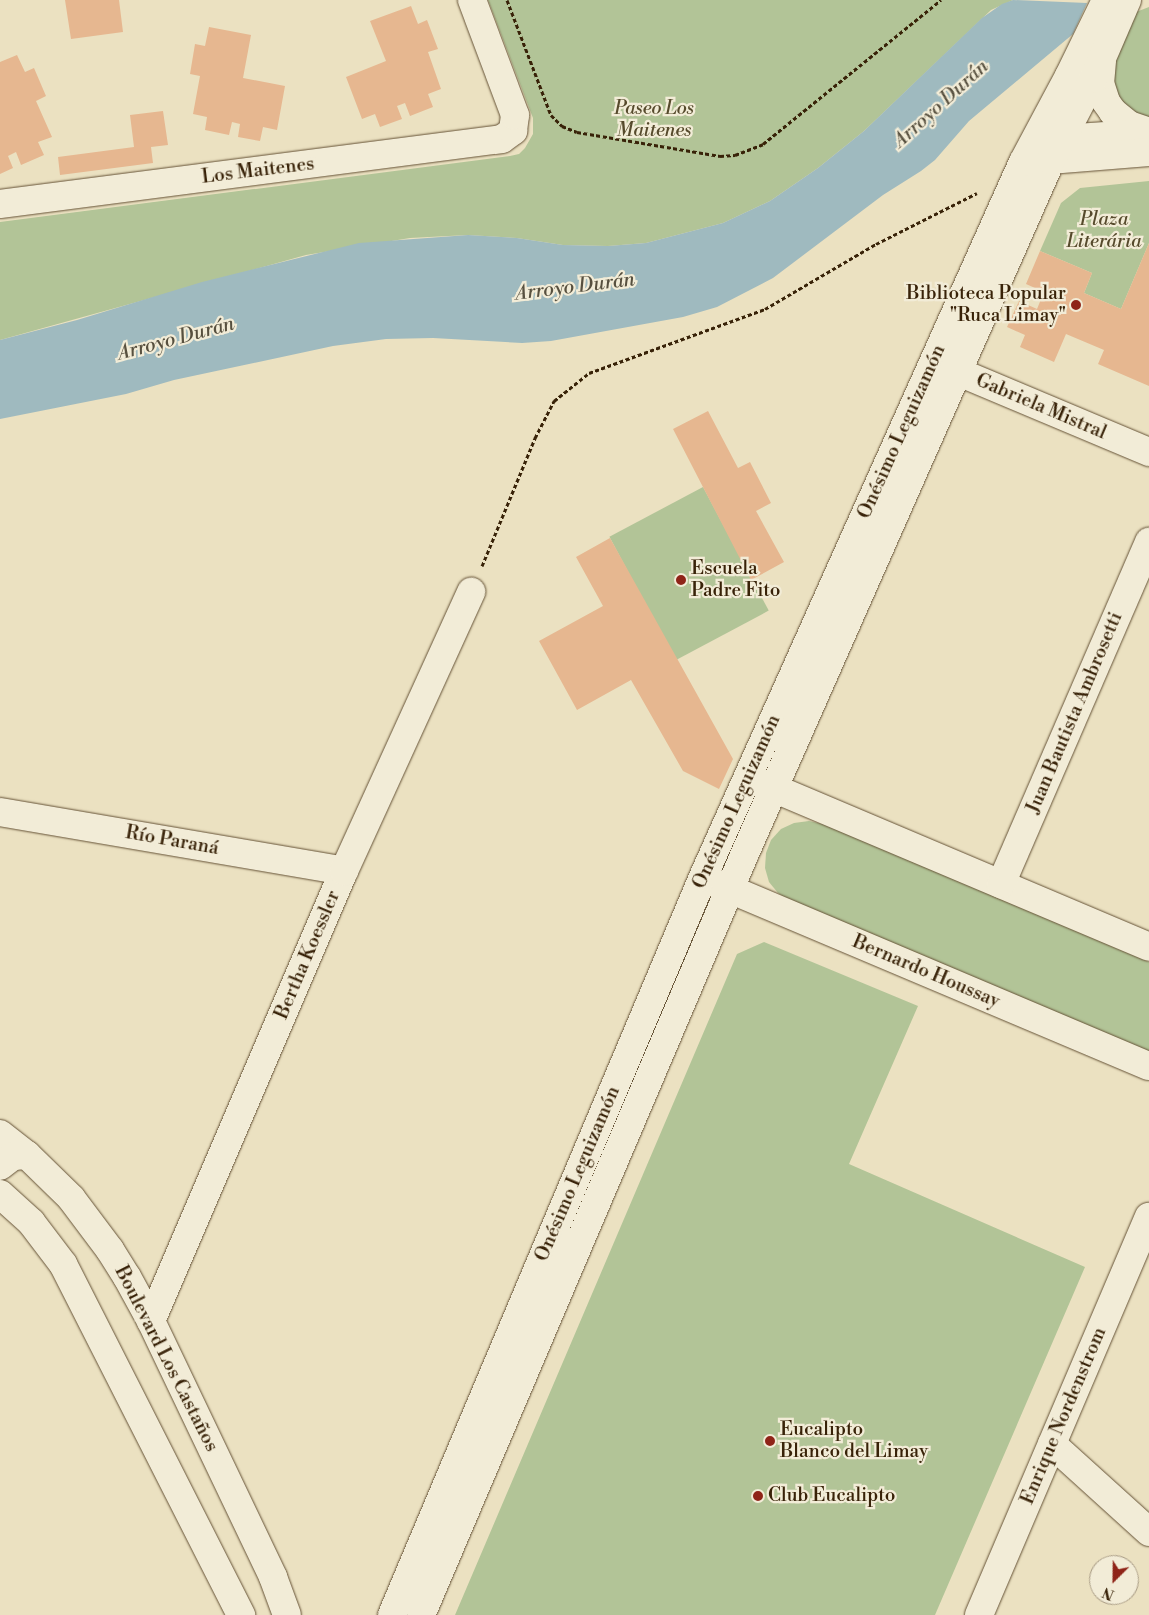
<!DOCTYPE html>
<meta charset="utf-8">
<style>
body{margin:0}
#map{position:relative;width:1149px;height:1615px;overflow:hidden;background:#ebe1c1;font-family:"Libre Bodoni",serif}
div>[style]{position:absolute}
.green>*{inset:0;background:#b2c497;transform-origin:0 0}
.water>*{inset:0;background:#9fbabf}
.building>*{inset:0;background:#e6b790}
.path>*{height:3px;margin-top:-1.5px;transform-origin:0;background:repeating-linear-gradient(90deg,#382208 0 4px,transparent 0 6.5px)}
.roads{filter:drop-shadow(0 0 1px #655236) drop-shadow(0 0 1px #655236)}
.minor>*{height:28px;margin:-14px;padding:0 14px;transform-origin:14px;border-radius:14px;background:#f2ecd7}
.dots>*{width:14px;height:14px;translate:-50% -50%;box-sizing:border-box;border:2px solid #f2ecd7;border-radius:50%}
span{translate:-50% -50%;white-space:nowrap;text-align:center;line-height:1.15;-webkit-text-stroke:4.5px #f2ecd7;paint-order:stroke}
.park-label{font-size:19px;color:#564a2c;font-style:italic}
.street-label{font-size:19px;color:#382208}
.poi-label{font-size:19px;color:#382208}
.right{translate:-100% -50%;text-align:right}
.left{translate:0 -50%;text-align:left}
.water-label{font-size:20px;color:#57503f;font-style:italic}
.north{position:absolute;left:1089px;top:1555px;width:50px;height:50px;box-sizing:border-box;background:#f2ecd7;border:1px solid #a89b84;border-radius:50%;rotate:203deg;font-size:14px;font-weight:700;line-height:20px;text-align:center;color:#382208}
.north::after{content:'';display:block;margin:auto;width:18px;height:22px;background:#8f2418;clip-path:polygon(50% 0,100% 100%,50% 72%,0 100%)}
</style>
<div id="map">
<div class="green">
<div style="clip-path:polygon(488px 0,1013px 0,991px 10px,864px 131px,818px 168px,770px 201px,723px 223px,646px 243px,608px 246px,563px 245px,517px 238px,468px 235px,410px 238px,306px 255px,0 340px,0 222px,510px 156px,519px 154px,525px 148px,533px 134px,533px 118px)"></div>
<div style="clip-path:polygon(1149px 7px,1149px 120px,1118px 104px,1111px 72px,1136px 12px)"></div>
<div style="clip-path:polygon(1149px 181px,1149px 243px,1121px 309px,1084px 293px,1092px 273px,1040px 251px,1061px 203px,1080px 188px)"></div>
<div style="left:703px;top:487px;width:140px;height:106px;rotate:62deg"></div>
<div style="clip-path:polygon(809px 821px,823px 824px,1149px 962px,1149px 1054px,790px 902px,778px 893px,769px 882px,765px 868px,766px 853px,771px 840px,781px 829px,794px 823px)"></div>
<div style="clip-path:polygon(764px 942px,918px 1006px,849px 1164px,1085px 1267px,935px 1615px,455px 1615px,737px 954px)"></div>
</div>
<div class="water">
<div style="clip-path:polygon(1013px 0,1087px 3px,1073px 34px,969px 121px,935px 160px,921px 171px,883px 195px,773px 278px,717px 307px,683px 317px,551px 341px,522px 343px,433px 338px,386px 339px,333px 346px,174px 380px,126px 394px,0 419px,0 340px,77px 320px,202px 282px,359px 243px,468px 235px,517px 238px,563px 245px,608px 246px,646px 243px,723px 223px,770px 201px,818px 168px,864px 131px,982px 18px,1002px 4px)"></div>
</div>
<div class="building">
<div style="clip-path:polygon(65px 0,119px 0,123px 32px,71px 39px)"></div>
<div style="clip-path:polygon(411px 6px,418px 24px,427px 20px,438px 49px,428px 52px,441px 89px,428px 94px,433px 107px,410px 116px,405px 103px,397px 106px,402px 119px,380px 127px,375px 114px,362px 119px,346px 77px,386px 61px,370px 21px)"></div>
<div style="clip-path:polygon(209px 27px,251px 35px,243px 78px,285px 86px,277px 130px,263px 127px,260px 141px,238px 137px,240px 124px,232px 122px,229px 135px,205px 130px,207px 117px,193px 114px,200px 76px,190px 74px,195px 44px,205px 46px)"></div>
<div style="clip-path:polygon(17px 55px,25px 72px,34px 68px,46px 96px,36px 101px,52px 137px,38px 142px,44px 155px,21px 165px,16px 152px,8px 156px,13px 168px,0 174px,0 62px)"></div>
<div style="clip-path:polygon(163px 111px,168px 145px,151px 147px,153px 163px,60px 175px,58px 157px,134px 147px,130px 115px)"></div>
<div style="clip-path:polygon(1149px 243px,1149px 386px,1098px 364px,1104px 350px,1066px 334px,1054px 362px,1020px 347px,1025px 335px,1007px 327px,1019px 301px,1037px 309px,1044px 292px,1026px 284px,1040px 251px,1092px 273px,1084px 293px,1121px 309px)"></div>
<div style="clip-path:polygon(708px 411px,738px 468px,750px 462px,771px 503px,756px 511px,784px 562px,751px 580px,673px 429px)"></div>
<div style="clip-path:polygon(610px 538px,733px 759px,719px 789px,683px 771px,631px 680px,577px 710px,539px 641px,603px 606px,576px 557px)"></div>
</div>
<div class="path">
<div style="left:507px;top:0;width:123px;rotate:69.1deg"></div>
<div style="left:551px;top:115px;width:16px;rotate:45deg"></div>
<div style="left:562px;top:126px;width:16px;rotate:22deg"></div>
<div style="left:577px;top:132px;width:145px;rotate:9.5deg"></div>
<div style="left:720px;top:156px;width:15px;rotate:-4deg"></div>
<div style="left:735px;top:155px;width:30px;rotate:-21deg"></div>
<div style="left:763px;top:144px;width:229px;rotate:-39deg"></div>
<div style="left:482px;top:566px;width:139px;rotate:-67.5deg"></div>
<div style="left:535px;top:438px;width:42px;rotate:-62.8deg"></div>
<div style="left:554px;top:401px;width:45px;rotate:-38.7deg"></div>
<div style="left:589px;top:373px;width:187px;rotate:-20deg"></div>
<div style="left:765px;top:309px;width:129px;rotate:-30.4deg"></div>
<div style="left:876px;top:244px;width:113px;rotate:-26.8deg"></div>
</div>
<div class="roads">
<div class="minor">
<div style="left:1102px;top:61px;width:22px;rotate:95deg"></div>
<div style="left:1100px;top:83px;width:20px;rotate:72deg"></div>
<div style="left:1106px;top:102px;width:12px;rotate:55deg"></div>
<div style="left:1113px;top:112px;width:21px;rotate:39deg"></div>
<div style="left:1129px;top:125px;width:21px;rotate:19deg"></div>
<div style="left:1048px;top:140px;width:101px;rotate:-4deg"></div>
<div style="left:1037px;top:161px;width:112px;rotate:-4.6deg"></div>
<div style="left:0;top:204px;width:506px;rotate:-7.38deg"></div>
<div style="left:502px;top:139px;width:14px;rotate:-36deg"></div>
<div style="left:513px;top:131px;width:16px;rotate:-83deg"></div>
<div style="left:515px;top:115px;width:123px;rotate:-110.5deg"></div>
<div style="left:942px;top:365px;width:225px;rotate:22.8deg"></div>
<div style="left:759px;top:782px;width:423px;rotate:22.9deg"></div>
<div style="left:0;top:812px;width:349px;rotate:9.7deg"></div>
<div style="left:713px;top:882px;width:473px;rotate:22.9deg"></div>
<div style="left:1001px;top:884px;width:373px;rotate:-66.6deg"></div>
<div style="left:0;top:1134px;width:34px;rotate:38deg"></div>
<div style="left:27px;top:1155px;width:62px;rotate:44.3deg"></div>
<div style="left:71px;top:1198px;width:65px;rotate:53.1deg"></div>
<div style="left:110px;top:1250px;width:32px;rotate:58deg"></div>
<div style="left:127px;top:1277px;width:50px;rotate:61.4deg"></div>
<div style="left:151px;top:1321px;width:284px;rotate:64.5deg"></div>
<div style="left:273px;top:1577px;width:40px;rotate:69.8deg"></div>
<div style="left:0;top:1166px;width:16px;rotate:-38deg"></div>
<div style="left:13px;top:1156px;width:14px;rotate:-4deg"></div>
<div style="left:0;top:1194px;width:42px;rotate:42.1deg"></div>
<div style="left:31px;top:1222px;width:53px;rotate:52.7deg"></div>
<div style="left:63px;top:1264px;width:394px;rotate:63.1deg"></div>
<div style="left:151px;top:1321px;width:490px;rotate:-66.8deg"></div>
<div style="left:344px;top:871px;width:307px;rotate:-65.5deg"></div>
<div style="left:1052px;top:1444px;width:131px;rotate:42.2deg"></div>
<div style="left:392px;top:1615px;width:801px;rotate:-67.15deg"></div>
<div style="left:703px;top:877px;width:783px;rotate:-65.89deg"></div>
<div style="left:1023px;top:162px;width:98px;rotate:-61.9deg"></div>
<div style="left:1069px;top:76px;width:85px;rotate:-64deg"></div>
<div style="left:421px;top:1615px;width:830px;rotate:-66.96deg"></div>
<div style="left:746px;top:851px;width:755px;rotate:-66.18deg"></div>
<div style="left:1051px;top:160px;width:91px;rotate:-62.6deg"></div>
<div style="left:1093px;top:79px;width:86px;rotate:-66.7deg"></div>
<div style="left:979px;top:1615px;width:433px;rotate:-66.9deg"></div>
</div>
</div>
<div class="dots">
<div style="left:1076px;top:305px;background:#8f2418"></div>
<div style="left:681px;top:580px;background:#8f2418"></div>
<div style="left:770px;top:1441px;background:#8f2418"></div>
<div style="left:758px;top:1496px;background:#8f2418"></div>
</div>
<div class="park-label">
<span style="left:654px;top:120px">Paseo Los<br>Maitenes</span>
<span style="left:1104px;top:231px">Plaza<br>Literária</span>
</div>
<div class="street-label">
<span style="left:258px;top:171px;rotate:-7deg">Los Maitenes</span>
<span style="left:1041px;top:407px;rotate:23deg">Gabriela Mistral</span>
<span style="left:902px;top:432px;rotate:-66deg">Onésimo Leguizamón</span>
<span style="left:1075px;top:713px;rotate:-67deg">Juan Bautista Ambrosetti</span>
<span style="left:737px;top:802px;rotate:-66deg">Onésimo Leguizamón</span>
<span style="left:172px;top:841px;rotate:10deg">Río Paraná</span>
<span style="left:308px;top:955px;rotate:-67deg">Bertha Koessler</span>
<span style="left:926px;top:972px;rotate:23deg">Bernardo Houssay</span>
<span style="left:578px;top:1174px;rotate:-67deg">Onésimo Leguizamón</span>
<span style="left:166px;top:1359px;rotate:63deg">Boulevard Los Castaños</span>
<span style="left:1064px;top:1416px;rotate:-67deg">Enrique Nordenstrom</span>
</div>
<div class="poi-label">
<span class="right" style="left:1066px;top:305px">Biblioteca Popular<br>"Ruca Limay"</span>
<span class="left" style="left:691px;top:580px">Escuela<br>Padre Fito</span>
<span class="left" style="left:780px;top:1441px">Eucalipto<br>Blanco del Limay</span>
<span class="left" style="left:768px;top:1496px">Club Eucalipto</span>
</div>
<div class="water-label">
<span style="left:941px;top:104px;rotate:-42deg">Arroyo Durán</span>
<span style="left:575px;top:287px;rotate:-7deg">Arroyo Durán</span>
<span style="left:176px;top:339px;rotate:-15deg">Arroyo Durán</span>
</div>
<div class="north">N</div>
</div>
